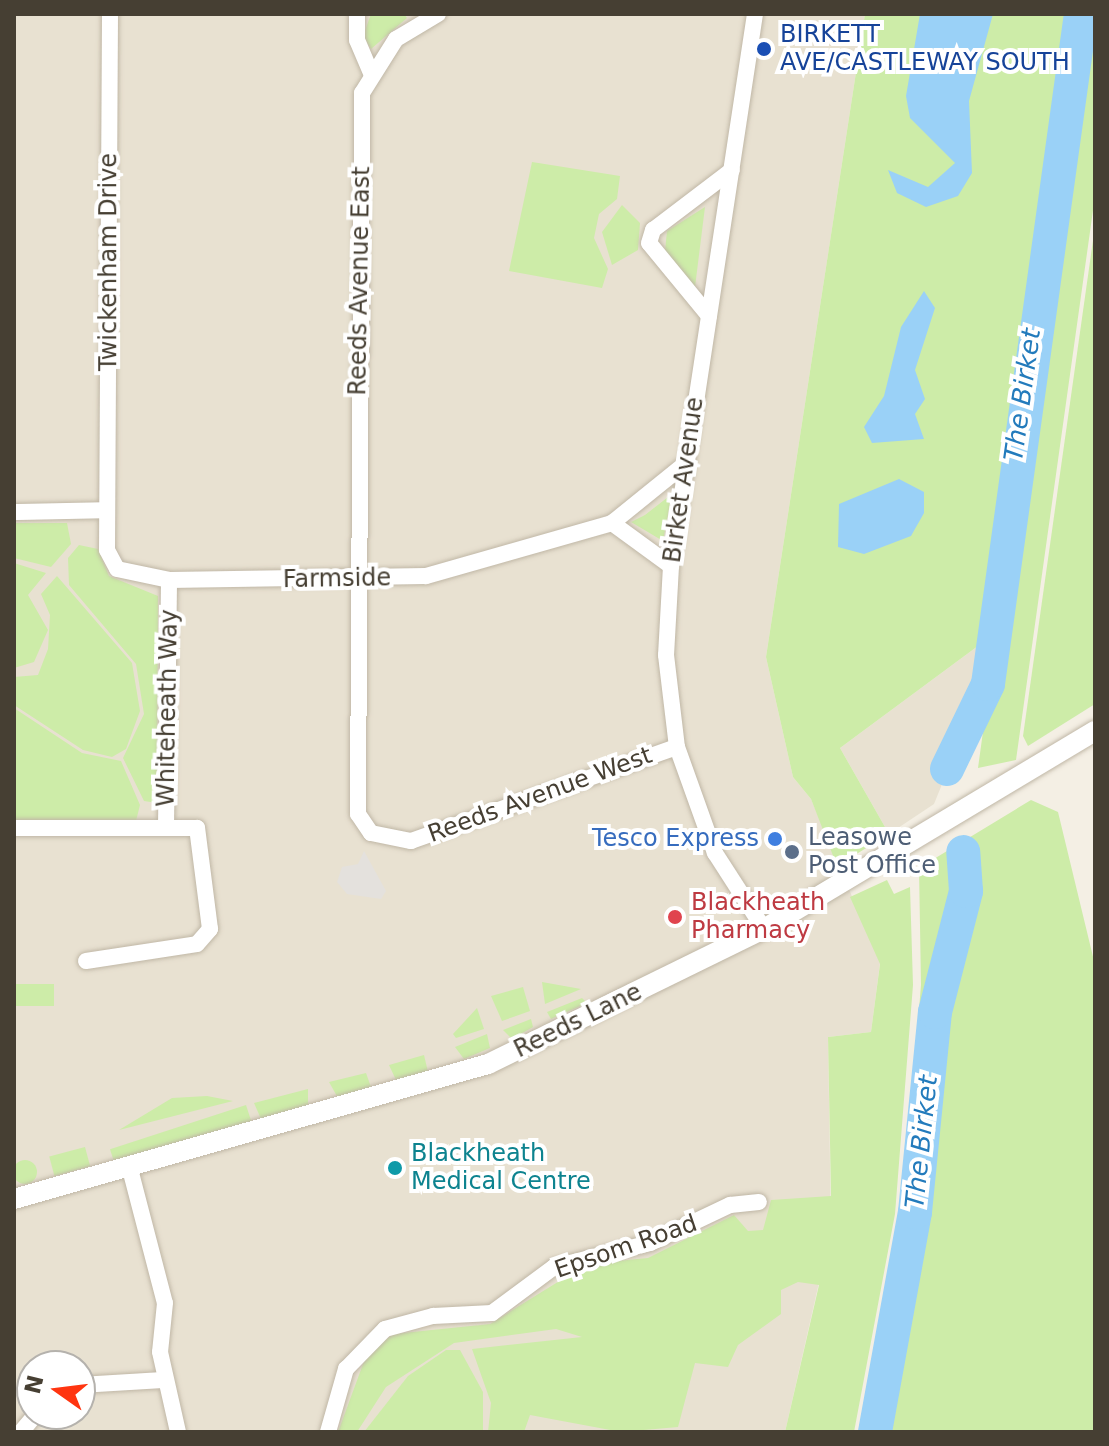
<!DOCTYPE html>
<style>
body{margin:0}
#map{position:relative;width:1109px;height:1446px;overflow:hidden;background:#f4efe4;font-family:"DejaVu Sans",sans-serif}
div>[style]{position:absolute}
.residential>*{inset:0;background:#e8e1d1}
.green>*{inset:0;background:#cdeca8;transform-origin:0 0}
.round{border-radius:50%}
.parking>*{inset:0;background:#e4e1dd}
.water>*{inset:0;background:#9ad1f7}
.river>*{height:34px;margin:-17px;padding:0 17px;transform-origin:17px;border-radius:17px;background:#9ad1f7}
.roads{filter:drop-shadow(0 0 2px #c0b7a6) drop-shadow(0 0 2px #c0b7a6)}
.minor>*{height:16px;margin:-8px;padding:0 8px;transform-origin:8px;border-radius:8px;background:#fff}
.tertiary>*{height:20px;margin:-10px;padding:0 10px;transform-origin:10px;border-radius:10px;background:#fff}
.dots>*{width:22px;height:22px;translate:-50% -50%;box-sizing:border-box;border:4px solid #fff;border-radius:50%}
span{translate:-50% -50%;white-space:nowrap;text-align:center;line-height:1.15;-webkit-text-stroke:8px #fff;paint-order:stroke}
.transit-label{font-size:24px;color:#164399}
.left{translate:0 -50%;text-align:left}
.street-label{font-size:24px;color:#463f33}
.service-label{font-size:24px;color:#4e5e75}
.shop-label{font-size:24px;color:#366cbe}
.right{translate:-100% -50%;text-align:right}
.health-label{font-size:24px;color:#be3a42}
.culture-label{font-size:24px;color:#0d838f}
.water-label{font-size:26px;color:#237bbc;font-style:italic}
.frame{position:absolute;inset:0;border:16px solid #463f33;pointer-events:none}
.north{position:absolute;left:16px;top:1350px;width:80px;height:80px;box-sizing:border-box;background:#fff;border:2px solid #b5b2ad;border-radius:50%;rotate:284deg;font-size:22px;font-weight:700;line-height:32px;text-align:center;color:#463f33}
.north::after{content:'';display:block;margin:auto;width:28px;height:36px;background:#ff3510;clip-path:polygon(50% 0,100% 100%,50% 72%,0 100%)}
</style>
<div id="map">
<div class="residential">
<div style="clip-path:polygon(evenodd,14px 14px,865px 14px,766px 657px,793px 777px,811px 799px,880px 963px,871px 1032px,828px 1037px,831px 1230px,785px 1432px,14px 1432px,14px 14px,32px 1366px,80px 1366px,80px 1414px,32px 1414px,32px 1366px)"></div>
<div style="clip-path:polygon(986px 640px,977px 698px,934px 804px,889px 834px,840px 748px)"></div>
</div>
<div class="green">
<div style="clip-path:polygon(371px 14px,404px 14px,407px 18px,371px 49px,363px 36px)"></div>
<div style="clip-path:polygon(865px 14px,1095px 14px,1095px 196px,1016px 760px,978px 768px,995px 644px,986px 640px,840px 748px,889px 834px,837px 866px,811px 799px,793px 777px,766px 657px)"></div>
<div style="clip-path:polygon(532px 162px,620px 176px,617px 199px,599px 214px,594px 238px,608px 269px,602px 288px,509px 271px)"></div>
<div style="clip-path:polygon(622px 205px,640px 223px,638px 250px,612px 265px,602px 232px)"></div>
<div style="clip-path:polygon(705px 207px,695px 287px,665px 251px,667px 231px)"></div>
<div style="clip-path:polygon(1095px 226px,1095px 704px,1028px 746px,1023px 736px)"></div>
<div style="clip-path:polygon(672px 494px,663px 541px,631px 522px,645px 515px)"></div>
<div style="clip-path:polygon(14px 523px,67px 523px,71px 544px,51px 567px,14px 558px)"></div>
<div style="clip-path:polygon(79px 545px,98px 549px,109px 576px,158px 596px,157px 803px,144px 801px,123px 758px,144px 714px,136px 664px,69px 585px,68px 558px)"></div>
<div style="clip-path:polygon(14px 563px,46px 573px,28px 595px,48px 630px,34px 662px,14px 668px)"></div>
<div style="clip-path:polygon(57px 576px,132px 663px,140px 711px,126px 749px,112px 757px,83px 750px,14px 705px,14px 677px,38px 675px,48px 649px,50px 615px,41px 594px)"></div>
<div style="clip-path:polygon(14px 708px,82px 753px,121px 761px,140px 805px,136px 821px,14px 823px)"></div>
<div style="clip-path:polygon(1031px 800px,1058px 812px,1095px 965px,1095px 1432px,860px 1432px,902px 1217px,921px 985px,919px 868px)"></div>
<div style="clip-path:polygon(887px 880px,894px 894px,910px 887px,913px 985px,895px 1214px,854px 1432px,785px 1432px,819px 1285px,798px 1282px,781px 1290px,781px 1314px,738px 1345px,728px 1367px,695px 1363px,678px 1427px,621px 1432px,530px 1415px,524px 1432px,488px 1432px,491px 1403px,472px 1349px,582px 1337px,556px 1329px,454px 1343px,386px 1387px,357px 1432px,338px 1432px,366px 1356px,393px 1334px,490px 1324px,587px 1264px,648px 1258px,734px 1215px,748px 1231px,763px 1230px,771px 1200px,831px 1196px,828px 1037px,871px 1032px,880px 964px,850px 897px)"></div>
<div style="clip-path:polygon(542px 982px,581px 989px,545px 1004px)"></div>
<div style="left:14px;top:984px;width:40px;height:22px"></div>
<div style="clip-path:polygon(523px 987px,530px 1011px,502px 1021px,491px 996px)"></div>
<div style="clip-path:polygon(582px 998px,587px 1003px,551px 1019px,547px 1012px)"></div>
<div style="clip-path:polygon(477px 1008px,484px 1029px,456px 1038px,453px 1034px)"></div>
<div style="clip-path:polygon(531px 1019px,533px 1027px,512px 1039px,503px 1030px)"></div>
<div style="clip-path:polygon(487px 1034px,490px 1048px,464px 1059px,455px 1047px)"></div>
<div style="clip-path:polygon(424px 1055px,428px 1072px,396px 1080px,389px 1065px)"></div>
<div style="clip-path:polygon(366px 1073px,372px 1090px,338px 1098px,329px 1082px)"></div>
<div style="clip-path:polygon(308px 1089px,308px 1108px,261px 1119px,254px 1103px)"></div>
<div style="clip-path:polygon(207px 1096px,233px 1101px,119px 1130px,172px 1098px)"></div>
<div style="left:246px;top:1105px;width:19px;height:143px;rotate:72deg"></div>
<div style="left:85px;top:1147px;width:20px;height:37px;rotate:75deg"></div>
<div class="round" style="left:13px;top:1160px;width:24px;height:24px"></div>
<div style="clip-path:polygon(446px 1350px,460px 1350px,483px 1392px,483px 1432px,364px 1432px,408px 1376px)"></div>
</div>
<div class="parking">
<div style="clip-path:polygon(364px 851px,386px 891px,381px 899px,347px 894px,337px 882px,342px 867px,358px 864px)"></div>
</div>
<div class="water">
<div style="clip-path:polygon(920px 14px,993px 14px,969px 101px,972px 173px,958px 196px,926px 207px,897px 193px,888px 170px,928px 187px,955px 163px,910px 118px,906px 96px)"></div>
<div style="clip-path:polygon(924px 291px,935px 308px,915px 370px,925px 399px,915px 414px,924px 439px,872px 443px,864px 427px,884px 396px,901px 327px)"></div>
<div style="clip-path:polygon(899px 479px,924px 492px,924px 513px,911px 536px,864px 554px,838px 547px,839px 504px)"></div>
</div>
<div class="river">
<div style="left:947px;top:769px;width:94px;rotate:-64.2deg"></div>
<div style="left:988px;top:684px;width:676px;rotate:-82.1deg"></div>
<div style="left:875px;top:1432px;width:224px;rotate:-79.7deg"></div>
<div style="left:915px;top:1212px;width:201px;rotate:-84.3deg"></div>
<div style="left:935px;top:1012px;width:125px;rotate:-75.6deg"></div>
<div style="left:966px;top:891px;width:39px;rotate:-94deg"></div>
</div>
<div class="roads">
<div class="minor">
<div style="left:110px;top:14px;width:536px;rotate:90.32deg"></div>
<div style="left:107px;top:550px;width:21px;rotate:62deg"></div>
<div style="left:117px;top:569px;width:53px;rotate:11.9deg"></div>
<div style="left:169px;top:580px;width:257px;rotate:-0.9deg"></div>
<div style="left:426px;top:576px;width:193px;rotate:-15.9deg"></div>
<div style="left:612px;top:523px;width:95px;rotate:-39deg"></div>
<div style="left:357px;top:14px;width:26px;rotate:90deg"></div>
<div style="left:357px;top:40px;width:36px;rotate:67deg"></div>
<div style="left:438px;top:14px;width:49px;rotate:149.2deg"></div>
<div style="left:396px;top:39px;width:64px;rotate:122.2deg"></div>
<div style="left:362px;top:93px;width:721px;rotate:90.32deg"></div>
<div style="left:358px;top:814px;width:23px;rotate:56deg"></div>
<div style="left:371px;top:833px;width:41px;rotate:11.3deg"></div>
<div style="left:411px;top:841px;width:282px;rotate:-19.5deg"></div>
<div style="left:755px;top:14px;width:558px;rotate:98.65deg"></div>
<div style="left:671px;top:566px;width:89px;rotate:93.2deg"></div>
<div style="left:666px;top:655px;width:93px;rotate:83.2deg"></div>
<div style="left:677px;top:747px;width:113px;rotate:70.3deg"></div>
<div style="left:715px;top:853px;width:90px;rotate:57.2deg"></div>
<div style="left:709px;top:316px;width:94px;rotate:-129.4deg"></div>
<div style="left:649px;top:243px;width:14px;rotate:-73deg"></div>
<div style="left:653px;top:230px;width:99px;rotate:-37.2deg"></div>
<div style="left:14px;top:512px;width:93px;rotate:-1.2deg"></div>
<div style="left:612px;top:523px;width:73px;rotate:36.1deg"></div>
<div style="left:14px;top:828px;width:152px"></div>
<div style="left:166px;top:828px;width:248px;rotate:-89.3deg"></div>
<div style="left:86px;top:961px;width:112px;rotate:-8.7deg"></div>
<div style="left:197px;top:944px;width:20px;rotate:-49deg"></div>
<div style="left:210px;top:929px;width:102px;rotate:-97.3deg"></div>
<div style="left:197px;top:828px;width:31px;rotate:180deg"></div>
<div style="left:130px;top:1169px;width:138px;rotate:75.4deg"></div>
<div style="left:165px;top:1303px;width:49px;rotate:95.8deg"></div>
<div style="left:160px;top:1352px;width:82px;rotate:77.3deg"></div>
<div style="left:80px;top:1385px;width:83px;rotate:-3.4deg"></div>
<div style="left:21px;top:1432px;width:23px;rotate:-50deg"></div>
<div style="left:328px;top:1432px;width:66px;rotate:-74.1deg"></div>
<div style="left:346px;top:1369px;width:56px;rotate:-45.7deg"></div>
<div style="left:385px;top:1329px;width:50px;rotate:-15.2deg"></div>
<div style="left:433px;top:1316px;width:59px;rotate:-2.9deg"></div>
<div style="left:492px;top:1313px;width:77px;rotate:-36.6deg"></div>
<div style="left:554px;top:1267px;width:99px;rotate:-14deg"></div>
<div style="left:650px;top:1243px;width:89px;rotate:-25.4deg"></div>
<div style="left:730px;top:1205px;width:29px;rotate:-6deg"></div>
</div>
<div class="tertiary">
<div style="left:14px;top:1199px;width:493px;rotate:-15.9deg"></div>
<div style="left:488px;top:1064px;width:307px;rotate:-26.1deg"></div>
<div style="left:764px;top:929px;width:386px;rotate:-30.9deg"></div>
</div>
</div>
<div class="dots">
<div style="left:764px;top:49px;background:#1a4fb4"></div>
<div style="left:775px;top:839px;background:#3f7fe0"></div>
<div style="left:792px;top:852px;background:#5c6f8a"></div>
<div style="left:675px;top:917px;background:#e0444e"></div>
<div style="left:395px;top:1168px;background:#0f9aa8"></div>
</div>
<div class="transit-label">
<span class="left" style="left:780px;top:49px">BIRKETT<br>AVE/CASTLEWAY SOUTH</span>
</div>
<div class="street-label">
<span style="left:109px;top:262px;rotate:-90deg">Twickenham Drive</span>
<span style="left:360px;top:281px;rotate:-89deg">Reeds Avenue East</span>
<span style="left:684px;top:480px;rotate:-82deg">Birket Avenue</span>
<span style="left:337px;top:579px;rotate:-1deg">Farmside</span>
<span style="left:168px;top:708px;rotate:-89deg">Whiteheath Way</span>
<span style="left:540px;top:795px;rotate:-20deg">Reeds Avenue West</span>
<span style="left:578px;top:1021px;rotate:-26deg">Reeds Lane</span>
<span style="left:626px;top:1247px;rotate:-19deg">Epsom Road</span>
</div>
<div class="service-label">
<span class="left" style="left:808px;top:852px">Leasowe<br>Post Office</span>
</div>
<div class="shop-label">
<span class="right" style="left:759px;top:839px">Tesco Express</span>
</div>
<div class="health-label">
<span class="left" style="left:691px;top:917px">Blackheath<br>Pharmacy</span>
</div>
<div class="culture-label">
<span class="left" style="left:411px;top:1168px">Blackheath<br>Medical Centre</span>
</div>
<div class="water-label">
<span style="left:1023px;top:395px;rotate:-82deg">The Birket</span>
<span style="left:922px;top:1142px;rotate:-84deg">The Birket</span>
</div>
<div class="frame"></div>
<div class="north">N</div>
</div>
